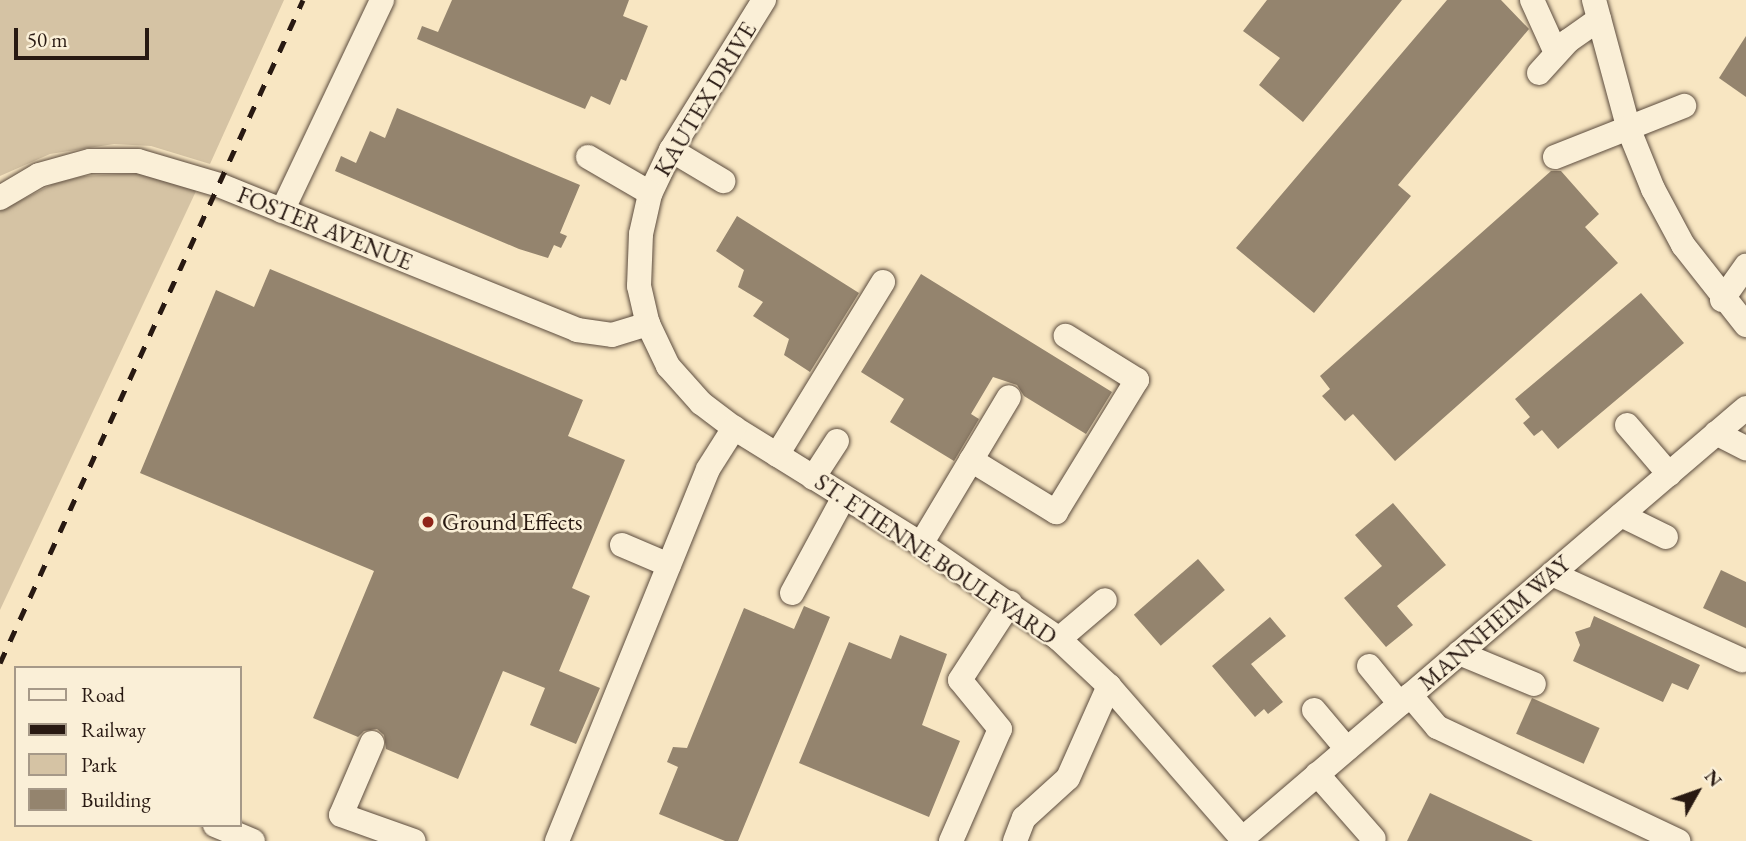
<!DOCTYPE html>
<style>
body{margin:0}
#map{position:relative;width:1746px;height:841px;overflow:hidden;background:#f8e6c2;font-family:"EB Garamond",serif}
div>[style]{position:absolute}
.green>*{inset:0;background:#d5c3a4}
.building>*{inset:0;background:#94846e;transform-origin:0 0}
.roads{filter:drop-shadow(0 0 2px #5c4c3e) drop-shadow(0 0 2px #5c4c3e)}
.minor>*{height:24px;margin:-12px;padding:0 12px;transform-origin:12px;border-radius:12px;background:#faefd7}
.rail>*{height:5px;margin-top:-2.5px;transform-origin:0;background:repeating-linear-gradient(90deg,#281912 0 12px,transparent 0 24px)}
.dots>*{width:19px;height:19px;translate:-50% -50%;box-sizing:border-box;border:4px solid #faefd7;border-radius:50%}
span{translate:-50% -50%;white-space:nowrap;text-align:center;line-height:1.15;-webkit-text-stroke:5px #faefd7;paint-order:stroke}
.street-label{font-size:24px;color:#281912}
.poi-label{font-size:24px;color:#281912}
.left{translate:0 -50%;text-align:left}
.legend{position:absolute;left:14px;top:666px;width:228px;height:161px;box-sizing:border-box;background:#faefd7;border:2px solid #a69988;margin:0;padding:9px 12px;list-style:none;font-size:21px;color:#281912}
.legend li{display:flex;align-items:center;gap:14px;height:35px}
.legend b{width:35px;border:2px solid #a69988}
.north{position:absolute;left:1662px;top:757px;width:70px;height:70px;-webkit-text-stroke:5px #faefd7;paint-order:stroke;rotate:50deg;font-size:19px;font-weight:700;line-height:28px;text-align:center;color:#281912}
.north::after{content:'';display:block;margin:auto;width:24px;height:32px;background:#281912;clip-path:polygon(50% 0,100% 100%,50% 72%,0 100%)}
.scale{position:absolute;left:14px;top:28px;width:135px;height:32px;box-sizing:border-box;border:4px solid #281912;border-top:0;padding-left:9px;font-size:21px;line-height:24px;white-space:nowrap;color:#281912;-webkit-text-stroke:5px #faefd7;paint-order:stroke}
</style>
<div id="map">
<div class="green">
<div style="clip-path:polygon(0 0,284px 0,210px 164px,151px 146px,114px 144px,50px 154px,0 176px)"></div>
<div style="clip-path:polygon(139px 173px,197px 189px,0 610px,0 211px,53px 184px,84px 176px)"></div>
</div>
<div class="building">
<div style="clip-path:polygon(452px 0,629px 0,623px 16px,648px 26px,626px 81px,621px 79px,610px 105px,591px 96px,585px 109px,417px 39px,422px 26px,438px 32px)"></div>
<div style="clip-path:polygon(1267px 0,1402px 0,1303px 122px,1259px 85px,1280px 58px,1243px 31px)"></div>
<div style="clip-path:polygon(1447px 0,1501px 0,1529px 29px,1398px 185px,1411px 196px,1314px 313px,1236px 248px)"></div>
<div style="clip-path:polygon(1746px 36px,1746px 97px,1719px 78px)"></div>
<div style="clip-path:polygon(397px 108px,580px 185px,560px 233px,567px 236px,561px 248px,554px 245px,548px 258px,519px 249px,335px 171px,341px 156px,356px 163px,370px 131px,385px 138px)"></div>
<div style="clip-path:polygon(1551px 171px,1561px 171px,1599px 214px,1585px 227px,1618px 263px,1395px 461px,1353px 414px,1345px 421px,1322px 396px,1330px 389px,1320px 376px)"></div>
<div style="clip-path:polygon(737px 216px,859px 293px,810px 372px,784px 355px,789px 339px,753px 316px,763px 302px,738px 287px,744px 270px,716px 251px)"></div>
<div style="clip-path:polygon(270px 269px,583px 400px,568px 436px,625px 460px,572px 588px,590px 596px,559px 671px,600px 688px,576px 744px,530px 725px,545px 688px,503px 671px,458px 779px,386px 749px,384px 735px,377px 729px,364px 731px,358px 737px,313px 718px,374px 571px,140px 473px,216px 290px,254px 307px)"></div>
<div style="clip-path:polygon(921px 274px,1112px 392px,1086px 434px,1024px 396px,1017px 385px,993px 377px,971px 414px,979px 419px,954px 461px,890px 422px,904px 399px,861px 372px)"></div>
<div style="clip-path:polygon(1641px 293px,1684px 343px,1558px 449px,1542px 430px,1534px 436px,1523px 423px,1530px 417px,1515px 399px)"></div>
<div style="clip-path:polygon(1393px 503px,1446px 565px,1397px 606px,1413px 625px,1386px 647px,1344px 598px,1382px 566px,1355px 535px)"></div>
<div style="left:1198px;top:559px;width:41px;height:85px;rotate:49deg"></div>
<div style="clip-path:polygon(1721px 570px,1746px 582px,1746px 628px,1703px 608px)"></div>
<div style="clip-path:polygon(804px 606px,830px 617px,738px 841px,725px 841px,659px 814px,678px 767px,667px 762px,673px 747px,687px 748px,744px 608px,794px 629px)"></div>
<div style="clip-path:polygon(1594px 616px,1700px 665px,1688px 690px,1672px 683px,1663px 702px,1573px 661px,1580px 645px,1575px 632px,1590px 627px)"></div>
<div style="clip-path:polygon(1270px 617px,1286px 636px,1251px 664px,1283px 702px,1268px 714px,1264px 709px,1255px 717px,1212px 666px)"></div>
<div style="clip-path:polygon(900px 635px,947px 654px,922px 725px,960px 741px,929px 817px,799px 763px,849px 642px,891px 659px)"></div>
<div style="left:1532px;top:698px;width:74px;height:39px;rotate:24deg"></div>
<div style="clip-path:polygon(1430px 793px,1533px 841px,1407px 841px)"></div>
</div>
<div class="roads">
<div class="minor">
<div style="left:764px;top:0;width:176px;rotate:121.8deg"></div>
<div style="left:671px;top:150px;width:49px;rotate:115.5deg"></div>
<div style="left:650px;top:194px;width:41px;rotate:102.7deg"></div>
<div style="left:641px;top:234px;width:52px;rotate:92.2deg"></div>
<div style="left:639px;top:286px;width:39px;rotate:77deg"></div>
<div style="left:648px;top:324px;width:47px;rotate:64.5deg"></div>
<div style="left:668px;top:366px;width:50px;rotate:48.3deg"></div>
<div style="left:701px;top:403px;width:41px;rotate:37.1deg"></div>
<div style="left:734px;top:428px;width:220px;rotate:31.8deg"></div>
<div style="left:921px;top:544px;width:168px;rotate:34.5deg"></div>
<div style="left:1059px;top:639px;width:69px;rotate:43.2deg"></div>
<div style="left:1109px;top:686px;width:206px;rotate:48.9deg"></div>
<div style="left:1532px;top:0;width:58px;rotate:65.6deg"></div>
<div style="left:1594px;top:0;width:135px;rotate:74.9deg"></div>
<div style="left:1629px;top:130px;width:64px;rotate:67.9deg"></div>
<div style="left:1653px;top:189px;width:64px;rotate:61.8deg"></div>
<div style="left:1683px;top:245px;width:102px;rotate:51.8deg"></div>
<div style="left:1539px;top:73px;width:43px;rotate:-47.8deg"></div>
<div style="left:1568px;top:41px;width:38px;rotate:-35deg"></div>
<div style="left:671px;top:150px;width:61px;rotate:30.8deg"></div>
<div style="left:588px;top:157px;width:72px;rotate:30.1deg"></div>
<div style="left:1555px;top:157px;width:139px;rotate:-21.6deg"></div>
<div style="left:0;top:198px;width:45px;rotate:-30.5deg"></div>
<div style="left:39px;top:175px;width:53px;rotate:-15.4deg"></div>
<div style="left:90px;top:161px;width:48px"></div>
<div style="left:138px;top:161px;width:84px;rotate:16.5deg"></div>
<div style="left:219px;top:185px;width:386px;rotate:22deg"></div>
<div style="left:577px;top:330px;width:35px;rotate:8deg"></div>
<div style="left:612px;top:335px;width:38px;rotate:-17deg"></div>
<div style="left:282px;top:211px;width:233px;rotate:-64.6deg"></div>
<div style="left:1722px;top:300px;width:42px;rotate:-54.8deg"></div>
<div style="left:1627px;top:425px;width:65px;rotate:49.4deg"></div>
<div style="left:1716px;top:433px;width:34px;rotate:27deg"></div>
<div style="left:777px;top:455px;width:203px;rotate:-58.5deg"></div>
<div style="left:971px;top:460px;width:100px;rotate:31.5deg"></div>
<div style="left:1056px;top:512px;width:155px;rotate:-58.5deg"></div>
<div style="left:1137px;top:380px;width:84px;rotate:-148.2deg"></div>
<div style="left:813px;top:478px;width:44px;rotate:-57deg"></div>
<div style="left:1621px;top:515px;width:50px;rotate:26.1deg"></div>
<div style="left:921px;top:544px;width:171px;rotate:-59.1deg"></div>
<div style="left:622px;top:545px;width:51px;rotate:23.1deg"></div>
<div style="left:1552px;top:574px;width:209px;rotate:24.4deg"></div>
<div style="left:792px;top:593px;width:109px;rotate:-61.6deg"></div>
<div style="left:1059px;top:639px;width:60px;rotate:-40.3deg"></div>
<div style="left:1459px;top:653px;width:81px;rotate:22.5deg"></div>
<div style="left:1369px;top:666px;width:49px;rotate:50.8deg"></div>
<div style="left:1410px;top:695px;width:42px;rotate:49.8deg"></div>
<div style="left:1437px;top:727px;width:267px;rotate:25.3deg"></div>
<div style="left:1314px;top:710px;width:51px;rotate:49.8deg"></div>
<div style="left:372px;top:743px;width:78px;rotate:113.3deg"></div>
<div style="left:341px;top:815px;width:77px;rotate:19.6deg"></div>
<div style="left:1317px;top:774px;width:86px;rotate:48.8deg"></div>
<div style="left:215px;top:825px;width:41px;rotate:22.8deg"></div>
<div style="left:1242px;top:839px;width:663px;rotate:-40.54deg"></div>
<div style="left:557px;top:841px;width:401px;rotate:-67.9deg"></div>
<div style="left:708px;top:469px;width:49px;rotate:-57.6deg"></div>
<div style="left:951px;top:841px;width:122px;rotate:-66.4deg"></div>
<div style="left:1000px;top:729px;width:63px;rotate:-129.2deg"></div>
<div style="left:960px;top:680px;width:92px;rotate:-57deg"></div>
<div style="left:1015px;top:841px;width:25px;rotate:-69deg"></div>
<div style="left:1024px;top:818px;width:59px;rotate:-42.3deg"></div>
<div style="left:1068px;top:778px;width:101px;rotate:-66deg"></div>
</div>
</div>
<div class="rail">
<div style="left:0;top:663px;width:729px;rotate:-65.44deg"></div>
</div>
<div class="dots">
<div style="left:428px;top:522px;background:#8f2418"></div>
</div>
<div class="street-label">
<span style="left:705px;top:99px;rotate:-59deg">KAUTEX DRIVE</span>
<span style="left:325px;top:228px;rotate:22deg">FOSTER AVENUE</span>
<span style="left:936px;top:559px;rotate:34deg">ST. ETIENNE BOULEVARD</span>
<span style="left:1494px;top:623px;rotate:-41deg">MANNHEIM WAY</span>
</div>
<div class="poi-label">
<span class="left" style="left:442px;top:522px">Ground Effects</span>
</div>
<ul class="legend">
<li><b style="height:9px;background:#faefd7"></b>Road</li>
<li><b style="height:9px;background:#281912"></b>Railway</li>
<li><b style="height:19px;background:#d5c3a4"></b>Park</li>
<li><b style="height:19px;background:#94846e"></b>Building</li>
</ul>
<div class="north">N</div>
<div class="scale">50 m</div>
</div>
